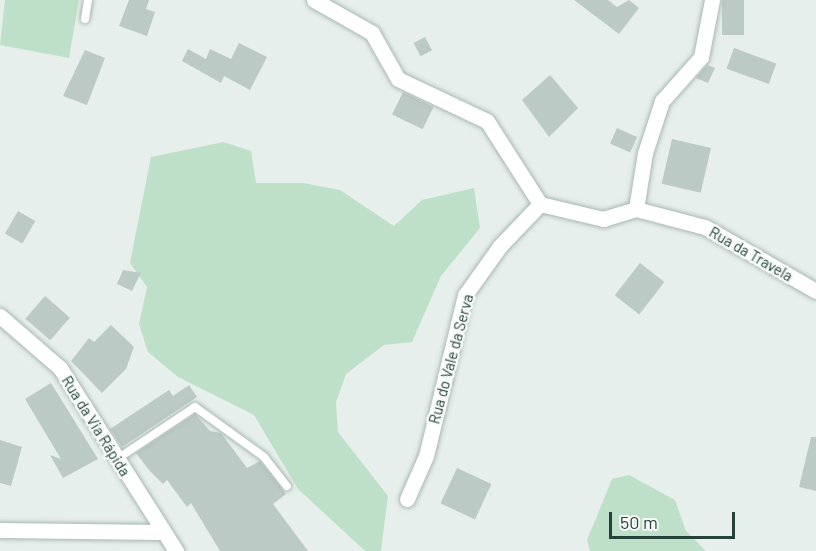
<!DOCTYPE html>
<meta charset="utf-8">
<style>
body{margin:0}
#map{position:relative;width:816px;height:551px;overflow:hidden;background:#e6efeb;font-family:Barlow,sans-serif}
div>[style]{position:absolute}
.green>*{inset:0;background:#bfe0c8}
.building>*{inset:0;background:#bbcac4;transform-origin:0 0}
.roads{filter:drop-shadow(0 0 2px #a8b8b2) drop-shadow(0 0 2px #a8b8b2)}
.service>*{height:8px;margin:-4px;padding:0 4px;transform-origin:4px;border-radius:4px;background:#fff}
.minor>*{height:15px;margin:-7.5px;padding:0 7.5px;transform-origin:7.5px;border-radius:7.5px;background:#fff}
span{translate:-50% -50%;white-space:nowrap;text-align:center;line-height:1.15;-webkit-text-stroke:5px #f7fbf9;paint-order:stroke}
.street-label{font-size:15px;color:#24423a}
.scale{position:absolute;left:609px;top:512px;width:126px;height:27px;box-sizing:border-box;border:3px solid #24423a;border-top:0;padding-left:8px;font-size:18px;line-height:21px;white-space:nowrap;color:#24423a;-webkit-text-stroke:4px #f7fbf9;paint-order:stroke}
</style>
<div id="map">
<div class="green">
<div style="clip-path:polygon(5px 0,79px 0,69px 58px,0 45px)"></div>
<div style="clip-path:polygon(224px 142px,251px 151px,256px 183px,303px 183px,340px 190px,394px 226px,422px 200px,474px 188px,480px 228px,441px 276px,412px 342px,384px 345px,346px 374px,336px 402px,338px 432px,388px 496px,381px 551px,365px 551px,298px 489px,254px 415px,178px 377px,148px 352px,139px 324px,147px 287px,130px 263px,151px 157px)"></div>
<div style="clip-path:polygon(629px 475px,675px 500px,686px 531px,706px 551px,590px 551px,587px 540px,612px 479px)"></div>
</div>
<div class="building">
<div style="clip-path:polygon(129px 0,149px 0,146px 9px,155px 12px,147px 36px,119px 26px)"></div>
<div style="clip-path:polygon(574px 0,608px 0,617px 7px,629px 0,639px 8px,619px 34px)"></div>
<div style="left:722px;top:0;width:22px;height:35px"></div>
<div style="left:425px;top:37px;width:15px;height:13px;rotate:62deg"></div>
<div style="clip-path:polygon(239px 43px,267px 57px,250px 90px,224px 76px,221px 83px,182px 61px,188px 49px,206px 59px,210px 49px,231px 59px)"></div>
<div style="left:734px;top:48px;width:45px;height:22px;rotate:20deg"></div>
<div style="clip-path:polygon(85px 50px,105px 58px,87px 105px,63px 96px)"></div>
<div style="clip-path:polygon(707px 65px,715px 68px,708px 83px,696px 78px)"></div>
<div style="clip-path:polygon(550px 75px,578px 108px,549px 137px,522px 100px)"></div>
<div style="left:403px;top:92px;width:34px;height:25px;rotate:26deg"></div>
<div style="left:617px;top:128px;width:22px;height:17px;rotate:24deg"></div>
<div style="left:672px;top:139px;width:40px;height:46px;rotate:13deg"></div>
<div style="left:18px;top:211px;width:20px;height:26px;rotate:30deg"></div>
<div style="left:640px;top:263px;width:31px;height:41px;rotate:38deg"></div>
<div style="clip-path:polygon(123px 270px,141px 273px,132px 291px,117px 284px)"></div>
<div style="left:45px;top:296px;width:33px;height:30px;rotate:41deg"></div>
<div style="clip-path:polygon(111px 325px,134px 347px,126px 369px,102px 393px,71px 361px,89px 338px,94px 342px)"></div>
<div style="clip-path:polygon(51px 383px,98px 459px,63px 478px,50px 455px,61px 459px,25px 399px)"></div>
<div style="clip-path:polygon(189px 385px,197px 397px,122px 447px,110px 429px,169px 390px,173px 396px)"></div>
<div style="clip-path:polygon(195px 414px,210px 431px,221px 433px,247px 468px,260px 461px,286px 494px,273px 504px,308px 551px,220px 551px,191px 503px,187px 507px,167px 480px,163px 484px,149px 470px,136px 453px)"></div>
<div style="clip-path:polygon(811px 437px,816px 437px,816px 491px,799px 487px)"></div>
<div style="clip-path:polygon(0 440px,22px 447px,11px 486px,0 483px)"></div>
<div style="left:457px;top:468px;width:38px;height:39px;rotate:25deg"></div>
</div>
<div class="roads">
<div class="service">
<div style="left:85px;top:19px;width:19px;rotate:-81deg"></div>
<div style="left:117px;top:459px;width:94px;rotate:-33.7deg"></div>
<div style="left:195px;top:407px;width:85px;rotate:35.9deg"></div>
<div style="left:264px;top:457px;width:37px;rotate:52deg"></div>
</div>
<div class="minor">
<div style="left:314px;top:0;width:67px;rotate:29.6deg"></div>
<div style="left:372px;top:33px;width:53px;rotate:60.5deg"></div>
<div style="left:398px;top:79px;width:98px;rotate:25.3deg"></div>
<div style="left:487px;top:121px;width:98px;rotate:57.4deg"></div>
<div style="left:540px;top:204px;width:65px;rotate:13.4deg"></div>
<div style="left:603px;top:219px;width:34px;rotate:-17deg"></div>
<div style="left:636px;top:209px;width:71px;rotate:14.6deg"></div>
<div style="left:705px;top:227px;width:128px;rotate:30deg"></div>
<div style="left:636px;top:209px;width:57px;rotate:-80.9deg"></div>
<div style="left:645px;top:153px;width:55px;rotate:-71.9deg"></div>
<div style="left:662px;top:101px;width:59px;rotate:-48.4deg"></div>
<div style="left:701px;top:57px;width:58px;rotate:-79.1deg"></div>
<div style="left:0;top:316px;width:79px;rotate:40.9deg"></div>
<div style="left:60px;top:368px;width:217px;rotate:57.6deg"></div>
<div style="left:407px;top:499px;width:47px;rotate:-66.2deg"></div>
<div style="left:426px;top:456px;width:166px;rotate:-76.4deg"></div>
<div style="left:465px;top:295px;width:60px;rotate:-54.5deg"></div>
<div style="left:500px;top:246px;width:58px;rotate:-46.4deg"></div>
<div style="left:0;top:530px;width:162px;rotate:0.7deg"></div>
</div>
</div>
<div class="street-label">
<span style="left:751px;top:254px;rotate:30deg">Rua da Travela</span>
<span style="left:451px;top:359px;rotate:-75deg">Rua do Vale da Serva</span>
<span style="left:96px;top:426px;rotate:58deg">Rua da Via Rápida</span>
</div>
<div class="scale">50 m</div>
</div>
